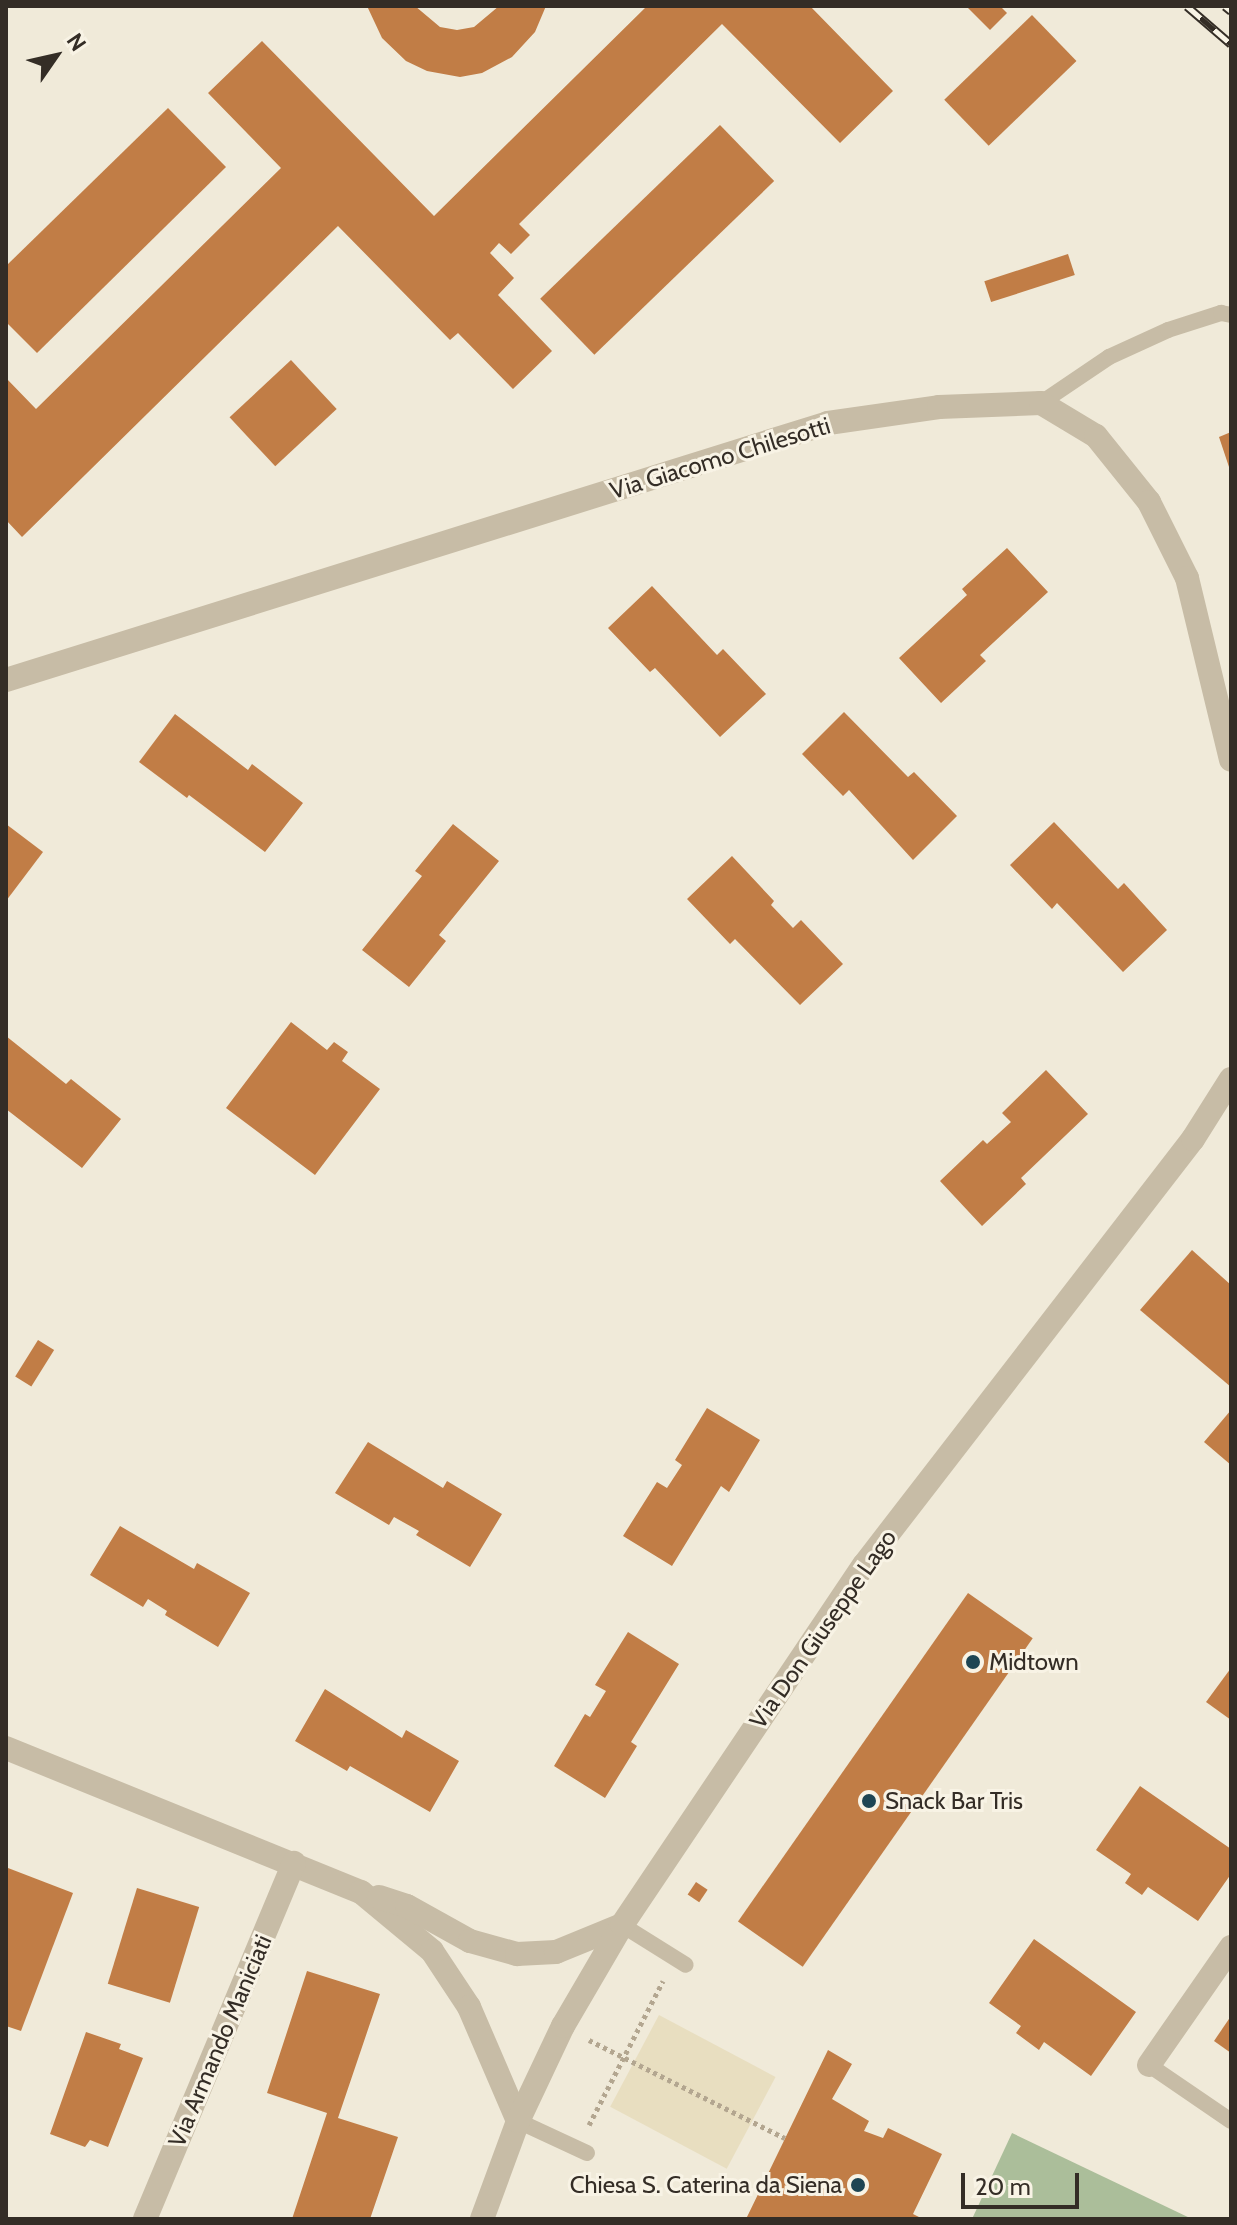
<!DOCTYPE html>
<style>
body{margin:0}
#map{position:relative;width:1237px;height:2225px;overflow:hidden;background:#f0ead9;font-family:Cabin,sans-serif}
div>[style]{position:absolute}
.green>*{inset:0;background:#abbe9a}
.plaza>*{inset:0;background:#e8dec0;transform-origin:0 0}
.building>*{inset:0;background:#c17d46;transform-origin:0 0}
.path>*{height:5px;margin-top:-2.5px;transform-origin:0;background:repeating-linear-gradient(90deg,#b3a690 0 4px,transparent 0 8px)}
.lane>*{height:16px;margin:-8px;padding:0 8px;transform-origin:8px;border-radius:8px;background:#c7bca6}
.street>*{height:24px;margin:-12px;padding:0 12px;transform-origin:12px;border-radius:12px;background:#c7bca6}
.rail>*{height:9px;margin-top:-4.5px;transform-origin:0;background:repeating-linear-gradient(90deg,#f8f3e5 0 18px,#342d26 0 36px);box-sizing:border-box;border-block:2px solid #342d26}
.dots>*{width:22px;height:22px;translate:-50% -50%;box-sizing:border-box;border:4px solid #f8f3e5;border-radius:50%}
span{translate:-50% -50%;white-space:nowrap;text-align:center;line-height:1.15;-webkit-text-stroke:6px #f8f3e5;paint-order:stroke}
.street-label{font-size:24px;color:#342d26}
.poi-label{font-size:24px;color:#342d26}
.left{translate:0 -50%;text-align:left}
.right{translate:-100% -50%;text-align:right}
.frame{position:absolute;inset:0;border:8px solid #342d26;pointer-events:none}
.north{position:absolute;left:16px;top:16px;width:80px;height:80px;-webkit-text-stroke:6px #f8f3e5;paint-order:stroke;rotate:56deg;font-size:22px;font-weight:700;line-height:32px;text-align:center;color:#342d26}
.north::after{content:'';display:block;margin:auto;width:28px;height:36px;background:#342d26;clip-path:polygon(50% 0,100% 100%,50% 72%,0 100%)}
.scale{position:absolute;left:961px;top:2173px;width:118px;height:36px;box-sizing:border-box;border:4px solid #342d26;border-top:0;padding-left:10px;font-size:24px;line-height:28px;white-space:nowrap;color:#342d26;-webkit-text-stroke:6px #f8f3e5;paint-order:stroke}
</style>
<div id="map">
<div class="green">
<div style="clip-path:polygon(1012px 2133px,1192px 2219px,972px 2219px)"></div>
</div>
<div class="plaza">
<div style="left:659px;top:2015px;width:132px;height:104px;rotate:28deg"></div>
</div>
<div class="building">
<div style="clip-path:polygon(367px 6px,415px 6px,440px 27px,457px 30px,474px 27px,499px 6px,546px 6px,535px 32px,512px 57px,482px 73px,460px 77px,427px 71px,406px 61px,382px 38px)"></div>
<div style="clip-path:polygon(647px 6px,810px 6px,893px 91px,840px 143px,722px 24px,519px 224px,530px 235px,511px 254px,499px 243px,490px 253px,514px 278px,498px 295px,552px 351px,513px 389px,458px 333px,450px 340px,338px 226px,22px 537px,6px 520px,6px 378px,36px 409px,281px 168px,208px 93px,262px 41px,434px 216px)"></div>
<div style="clip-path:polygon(966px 6px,1000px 6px,1007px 13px,990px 30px)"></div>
<div style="left:1032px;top:15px;width:64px;height:122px;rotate:46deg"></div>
<div style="clip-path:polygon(168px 108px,226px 167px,37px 353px,6px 322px,6px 266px)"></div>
<div style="left:720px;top:125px;width:78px;height:250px;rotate:46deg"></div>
<div style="left:1068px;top:254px;width:22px;height:88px;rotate:72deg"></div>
<div style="left:291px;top:360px;width:67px;height:84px;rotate:47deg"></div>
<div style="clip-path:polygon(1231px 432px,1231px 470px,1230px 470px,1219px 437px)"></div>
<div style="clip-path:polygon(1007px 548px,1048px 592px,980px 655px,986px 661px,941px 703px,899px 658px,967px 595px,962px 589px)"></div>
<div style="clip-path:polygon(652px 586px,717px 655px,723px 649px,766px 694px,720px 737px,655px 668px,650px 672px,608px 628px)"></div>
<div style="clip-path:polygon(844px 712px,908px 777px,914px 772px,957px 816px,913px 860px,849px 790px,843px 796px,802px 754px)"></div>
<div style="clip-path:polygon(175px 714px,248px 770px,252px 764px,303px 803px,265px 852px,189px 795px,187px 798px,139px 762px)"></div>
<div style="clip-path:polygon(1054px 822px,1118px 889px,1124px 883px,1167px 930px,1123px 972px,1057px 903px,1052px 909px,1010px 865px)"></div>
<div style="clip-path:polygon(6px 824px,43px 852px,6px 901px)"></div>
<div style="clip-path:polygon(453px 824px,499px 861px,439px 935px,446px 941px,409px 987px,362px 950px,422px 876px,415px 871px)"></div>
<div style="clip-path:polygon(732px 856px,774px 901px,771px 905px,793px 928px,801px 920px,843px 964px,800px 1005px,735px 939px,730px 944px,687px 899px)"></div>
<div style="clip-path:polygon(291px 1022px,327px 1050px,334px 1042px,348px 1052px,342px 1061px,380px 1089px,315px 1175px,226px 1108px)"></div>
<div style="clip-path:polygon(6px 1036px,66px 1084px,71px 1079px,121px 1119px,82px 1168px,6px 1109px)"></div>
<div style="clip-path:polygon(1046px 1070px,1088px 1114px,1021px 1178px,1026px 1184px,982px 1226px,940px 1181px,983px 1140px,987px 1144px,1011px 1122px,1002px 1113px)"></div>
<div style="clip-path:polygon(1192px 1250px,1231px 1285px,1231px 1387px,1140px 1310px)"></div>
<div style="left:38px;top:1340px;width:19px;height:43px;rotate:32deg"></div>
<div style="clip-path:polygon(707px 1408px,760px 1440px,729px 1492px,721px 1486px,672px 1566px,623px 1536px,657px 1482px,667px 1488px,682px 1465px,675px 1460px)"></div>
<div style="clip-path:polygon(1231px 1410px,1231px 1465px,1204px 1442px)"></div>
<div style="clip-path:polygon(368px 1442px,443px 1488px,447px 1481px,502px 1514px,470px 1567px,416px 1535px,419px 1531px,394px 1517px,389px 1525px,335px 1493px)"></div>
<div style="clip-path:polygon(120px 1526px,194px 1569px,197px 1563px,250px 1593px,218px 1647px,165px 1615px,167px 1611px,148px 1599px,143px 1607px,90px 1575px)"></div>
<div style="left:968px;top:1593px;width:79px;height:401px;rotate:35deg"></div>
<div style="clip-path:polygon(628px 1632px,679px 1664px,631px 1742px,637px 1746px,605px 1798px,554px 1766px,585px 1714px,590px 1717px,606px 1691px,595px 1685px)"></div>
<div style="clip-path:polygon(1231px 1668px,1231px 1720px,1206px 1702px)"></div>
<div style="clip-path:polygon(325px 1689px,402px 1738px,406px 1730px,459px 1761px,430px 1812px,350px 1766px,347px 1771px,295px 1741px)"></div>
<div style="clip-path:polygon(1140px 1786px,1231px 1849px,1231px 1874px,1198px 1921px,1148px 1887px,1142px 1895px,1125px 1883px,1131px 1874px,1096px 1850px)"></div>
<div style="clip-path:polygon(8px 1868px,73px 1893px,21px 2031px,6px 2026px)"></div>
<div style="left:696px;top:1882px;width:14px;height:15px;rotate:34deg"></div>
<div style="left:137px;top:1888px;width:65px;height:100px;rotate:17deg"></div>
<div style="clip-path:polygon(1034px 1939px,1136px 2012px,1091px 2076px,1044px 2042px,1039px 2050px,1016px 2033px,1021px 2026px,989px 2003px)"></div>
<div style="clip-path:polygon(307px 1971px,380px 1994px,338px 2118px,398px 2137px,370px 2219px,292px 2219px,327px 2113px,267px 2093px)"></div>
<div style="clip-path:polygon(1231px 2016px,1231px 2053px,1214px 2041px)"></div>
<div style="clip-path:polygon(86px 2032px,121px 2044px,119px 2049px,143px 2058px,108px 2147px,90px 2140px,85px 2147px,50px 2134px)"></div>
<div style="clip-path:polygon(828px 2050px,852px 2064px,832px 2099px,869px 2121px,864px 2131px,883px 2138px,888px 2128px,942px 2154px,913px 2214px,923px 2219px,746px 2219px)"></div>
</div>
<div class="path">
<div style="left:589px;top:2040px;width:219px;rotate:26.6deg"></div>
<div style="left:589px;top:2125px;width:162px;rotate:-62.8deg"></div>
</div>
<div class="lane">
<div style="left:1041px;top:403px;width:82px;rotate:-34.1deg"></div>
<div style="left:1109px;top:357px;width:65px;rotate:-24.6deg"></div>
<div style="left:1168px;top:330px;width:56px;rotate:-17.8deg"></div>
<div style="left:1221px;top:313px;width:10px;rotate:11deg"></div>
<div style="left:622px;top:1925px;width:75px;rotate:32deg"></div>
<div style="left:1149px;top:2065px;width:99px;rotate:34.3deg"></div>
<div style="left:518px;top:2121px;width:76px;rotate:24.9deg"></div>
</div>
<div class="street">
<div style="left:6px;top:680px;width:861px;rotate:-17.36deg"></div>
<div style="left:828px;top:423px;width:112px;rotate:-8.2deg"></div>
<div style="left:939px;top:407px;width:102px;rotate:-2.2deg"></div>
<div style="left:1041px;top:403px;width:64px;rotate:31deg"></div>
<div style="left:1096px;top:436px;width:85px;rotate:51.2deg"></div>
<div style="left:1149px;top:502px;width:85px;rotate:63.4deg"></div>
<div style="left:1187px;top:578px;width:187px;rotate:76.4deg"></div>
<div style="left:6px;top:1748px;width:383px;rotate:22.1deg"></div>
<div style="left:361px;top:1892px;width:92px;rotate:39.7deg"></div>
<div style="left:432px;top:1951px;width:67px;rotate:56.5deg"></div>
<div style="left:469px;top:2007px;width:124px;rotate:66.7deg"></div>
<div style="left:379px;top:1897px;width:29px;rotate:18deg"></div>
<div style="left:407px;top:1906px;width:72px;rotate:29.1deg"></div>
<div style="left:470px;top:1941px;width:49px;rotate:15.5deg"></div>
<div style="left:517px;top:1954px;width:39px;rotate:-3deg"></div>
<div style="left:556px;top:1952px;width:71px;rotate:-22.2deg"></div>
<div style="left:1149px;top:2065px;width:144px;rotate:-55.2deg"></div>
<div style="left:145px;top:2219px;width:386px;rotate:-67.3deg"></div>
<div style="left:482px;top:2219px;width:104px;rotate:-69.8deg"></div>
<div style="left:518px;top:2121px;width:105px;rotate:-64.7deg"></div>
<div style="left:563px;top:2026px;width:117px;rotate:-59.7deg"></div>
<div style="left:622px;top:1925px;width:434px;rotate:-56.1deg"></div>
<div style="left:864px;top:1565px;width:538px;rotate:-52.32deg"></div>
<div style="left:1193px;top:1139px;width:71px;rotate:-57.7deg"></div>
</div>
<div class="rail">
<div style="left:1187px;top:6px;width:58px;rotate:40.8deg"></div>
<div style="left:1225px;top:6px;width:8px;rotate:40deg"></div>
</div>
<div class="dots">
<div style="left:973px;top:1662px;background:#1e4553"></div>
<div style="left:869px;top:1801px;background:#1e4553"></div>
<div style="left:858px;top:2185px;background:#1e4553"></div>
</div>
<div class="street-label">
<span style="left:720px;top:458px;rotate:-17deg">Via Giacomo Chilesotti</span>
<span style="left:823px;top:1629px;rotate:-55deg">Via Don Giuseppe Lago</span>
<span style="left:220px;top:2041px;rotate:-67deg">Via Armando Maniciati</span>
</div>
<div class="poi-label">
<span class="left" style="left:989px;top:1662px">Midtown</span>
<span class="left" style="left:885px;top:1801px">Snack Bar Tris</span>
<span class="right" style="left:842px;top:2185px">Chiesa S. Caterina da Siena</span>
</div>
<div class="frame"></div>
<div class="north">N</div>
<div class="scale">20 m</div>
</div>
